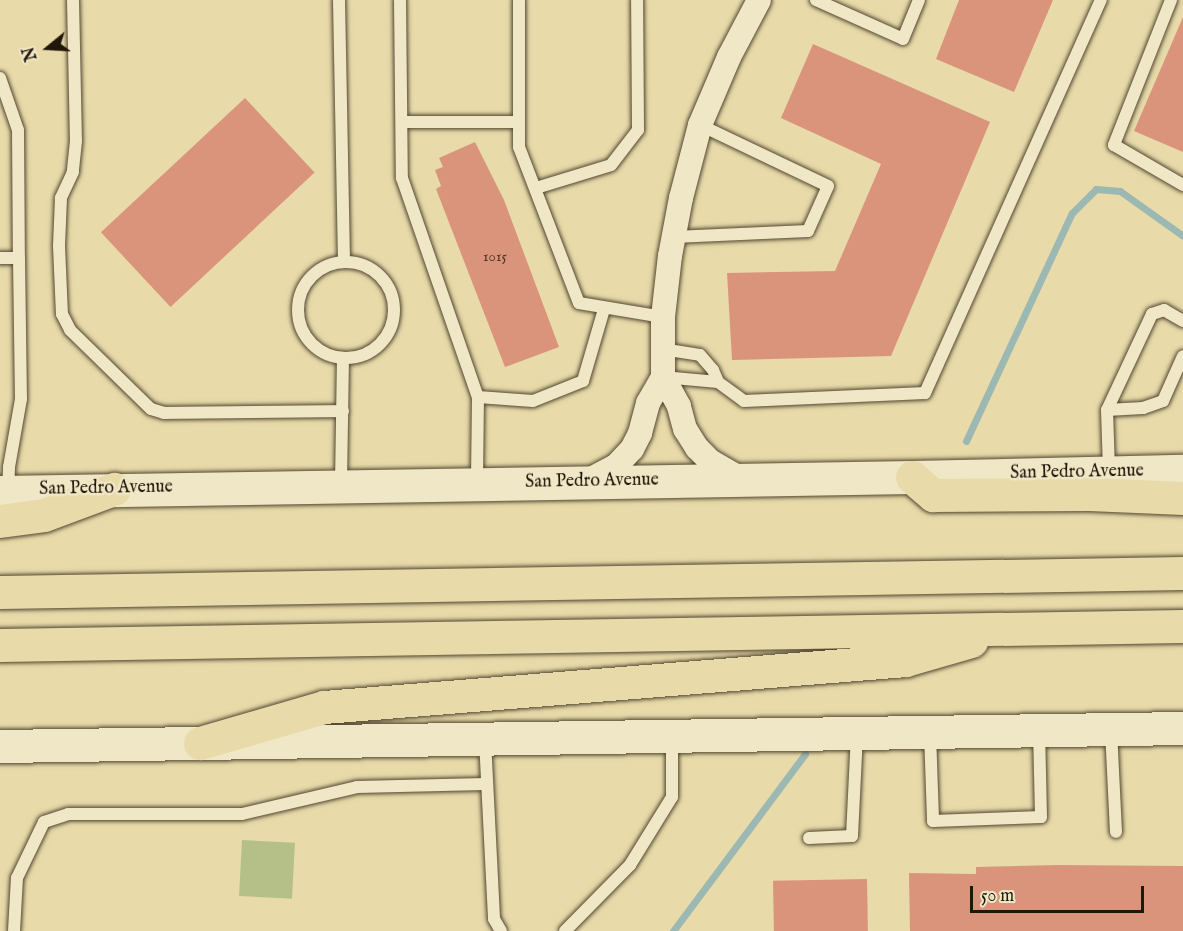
<!DOCTYPE html>
<style>
body{margin:0}
#map{position:relative;width:1183px;height:931px;overflow:hidden;background:#e8daa9;font-family:"IM FELL English",serif}
div>[style]{position:absolute}
.green>*{inset:0;background:#b5c089;transform-origin:0 0}
.stream>*{height:7px;margin:-3.5px;padding:0 3.5px;transform-origin:3.5px;border-radius:3.5px;background:#9bb8b3}
.building>*{inset:0;background:#da947c;transform-origin:0 0}
.roads{filter:drop-shadow(0 0 2px #524731) drop-shadow(0 0 2px #524731)}
.lane>*{height:12px;margin:-6px;padding:0 6px;transform-origin:6px;border-radius:6px;background:#f0e7c7}
.lane>.ring{margin:-6px;padding:0;box-sizing:content-box;background:none;border:12px solid #f0e7c7;border-radius:50%}
.street>*{height:24px;margin:-12px;padding:0 12px;transform-origin:12px;border-radius:12px;background:#f0e7c7}
.secondary>*{height:33px;margin:-16.5px;padding:0 16.5px;transform-origin:16.5px;border-radius:16.5px;background:#f0e7c7}
.highway>*{height:33px;margin:-16.5px;padding:0 16.5px;transform-origin:16.5px;border-radius:16.5px;background:#e8daa9}
span{translate:-50% -50%;white-space:nowrap;text-align:center;line-height:1.15;-webkit-text-stroke:5px #f0e7c7;paint-order:stroke}
.number-label{font-size:15px;color:#4e3626}
.number-label span{-webkit-text-stroke-width:0}
.street-label{font-size:18px;color:#201609}
.north{position:absolute;left:18px;top:18px;width:60px;height:60px;-webkit-text-stroke:4px #f0e7c7;paint-order:stroke;rotate:252deg;font-size:16px;font-weight:700;line-height:24px;text-align:center;color:#201609}
.north::after{content:'';display:block;margin:auto;width:21px;height:27px;background:#201609;clip-path:polygon(50% 0,100% 100%,50% 72%,0 100%)}
.scale{position:absolute;left:970px;top:886px;width:174px;height:27px;box-sizing:border-box;border:3px solid #201609;border-top:0;padding-left:8px;font-size:18px;line-height:21px;white-space:nowrap;color:#201609;-webkit-text-stroke:4px #f0e7c7;paint-order:stroke}
</style>
<div id="map">
<div class="green">
<div style="left:242px;top:840px;width:53px;height:56px;rotate:3deg"></div>
</div>
<div class="stream">
<div style="left:966px;top:441px;width:251px;rotate:-65.1deg"></div>
<div style="left:1072px;top:213px;width:34px;rotate:-45deg"></div>
<div style="left:1096px;top:189px;width:24px;rotate:5deg"></div>
<div style="left:1120px;top:191px;width:77px;rotate:35.5deg"></div>
<div style="left:673px;top:931px;width:221px;rotate:-53.3deg"></div>
</div>
<div class="building">
<div style="clip-path:polygon(959px 0,1053px 0,1014px 92px,936px 59px)"></div>
<div style="clip-path:polygon(1183px 17px,1183px 152px,1134px 131px)"></div>
<div style="clip-path:polygon(813px 44px,990px 122px,891px 356px,732px 360px,727px 273px,835px 271px,881px 164px,781px 118px)"></div>
<div style="left:245px;top:98px;width:102px;height:197px;rotate:47deg"></div>
<div style="clip-path:polygon(475px 142px,504px 200px,559px 347px,505px 367px,436px 189px,441px 186px,435px 170px,443px 167px,439px 158px)"></div>
<div style="clip-path:polygon(1058px 865px,1183px 866px,1183px 931px,910px 931px,909px 873px,976px 874px,976px 867px)"></div>
<div style="left:867px;top:879px;width:52px;height:94px;rotate:89deg"></div>
</div>
<div class="roads">
<div class="lane">
<div style="left:73px;top:0;width:141px;rotate:88.8deg"></div>
<div style="left:76px;top:141px;width:31px;rotate:96deg"></div>
<div style="left:73px;top:172px;width:29px;rotate:115deg"></div>
<div style="left:61px;top:198px;width:48px;rotate:92.4deg"></div>
<div style="left:59px;top:246px;width:68px;rotate:87.5deg"></div>
<div style="left:62px;top:314px;width:18px;rotate:63deg"></div>
<div style="left:70px;top:330px;width:113px;rotate:44.3deg"></div>
<div style="left:151px;top:409px;width:14px;rotate:17deg"></div>
<div style="left:164px;top:413px;width:179px;rotate:-0.6deg"></div>
<div style="left:339px;top:0;width:262px;rotate:88.9deg"></div>
<div style="left:400px;top:0;width:178px;rotate:89.4deg"></div>
<div style="left:402px;top:178px;width:232px;rotate:70.9deg"></div>
<div style="left:478px;top:397px;width:85px;rotate:90.7deg"></div>
<div style="left:519px;top:0;width:147px;rotate:90deg"></div>
<div style="left:519px;top:147px;width:167px;rotate:69deg"></div>
<div style="left:579px;top:303px;width:85px;rotate:9.5deg"></div>
<div style="left:816px;top:0;width:95px;rotate:24.1deg"></div>
<div style="left:903px;top:39px;width:42px;rotate:-67.7deg"></div>
<div style="left:1171px;top:0;width:156px;rotate:111.5deg"></div>
<div style="left:1114px;top:145px;width:80px;rotate:30.1deg"></div>
<div style="left:0;top:78px;width:55px;rotate:70.9deg"></div>
<div style="left:18px;top:130px;width:128px;rotate:89.6deg"></div>
<div style="left:402px;top:122px;width:117px"></div>
<div style="left:536px;top:188px;width:78px;rotate:-17deg"></div>
<div style="left:611px;top:165px;width:44px;rotate:-52.4deg"></div>
<div style="left:638px;top:130px;width:130px;rotate:-90.4deg"></div>
<div style="left:674px;top:237px;width:134px;rotate:-2.6deg"></div>
<div style="left:808px;top:231px;width:49px;rotate:-66deg"></div>
<div style="left:828px;top:186px;width:142px;rotate:-154.5deg"></div>
<div style="left:0;top:258px;width:19px"></div>
<div style="left:19px;top:258px;width:141px;rotate:89.2deg"></div>
<div style="left:21px;top:399px;width:69px;rotate:100deg"></div>
<div style="left:9px;top:467px;width:24px;rotate:92deg"></div>
<div class="ring" style="left:298px;top:262px;width:84px;height:84px"></div>
<div style="left:662px;top:349px;width:38px;rotate:9deg"></div>
<div style="left:700px;top:355px;width:20px;rotate:49deg"></div>
<div style="left:713px;top:370px;width:13px;rotate:67deg"></div>
<div style="left:718px;top:382px;width:32px;rotate:36deg"></div>
<div style="left:744px;top:401px;width:181px;rotate:-2.5deg"></div>
<div style="left:925px;top:393px;width:431px;rotate:-65.9deg"></div>
<div style="left:663px;top:377px;width:55px;rotate:5.2deg"></div>
<div style="left:478px;top:397px;width:55px;rotate:4.2deg"></div>
<div style="left:533px;top:401px;width:54px;rotate:-21.8deg"></div>
<div style="left:583px;top:381px;width:75px;rotate:-73.7deg"></div>
<div style="left:1107px;top:410px;width:36px;rotate:-3deg"></div>
<div style="left:1143px;top:408px;width:21px;rotate:-19deg"></div>
<div style="left:1163px;top:401px;width:49px;rotate:-66deg"></div>
<div style="left:1109px;top:470px;width:60px;rotate:-91.9deg"></div>
<div style="left:1107px;top:410px;width:106px;rotate:-64.9deg"></div>
<div style="left:1152px;top:314px;width:13px;rotate:-18deg"></div>
<div style="left:1164px;top:310px;width:22px;rotate:30deg"></div>
<div style="left:341px;top:484px;width:125px;rotate:-89.1deg"></div>
<div style="left:1111px;top:730px;width:102px;rotate:87.2deg"></div>
<div style="left:930px;top:733px;width:88px;rotate:88deg"></div>
<div style="left:933px;top:821px;width:108px;rotate:-2.1deg"></div>
<div style="left:1041px;top:817px;width:86px;rotate:-91.3deg"></div>
<div style="left:485px;top:740px;width:179px;rotate:87.1deg"></div>
<div style="left:494px;top:919px;width:14px;rotate:60deg"></div>
<div style="left:809px;top:838px;width:43px;rotate:-2.7deg"></div>
<div style="left:852px;top:836px;width:102px;rotate:-87.2deg"></div>
<div style="left:14px;top:931px;width:53px;rotate:-86.8deg"></div>
<div style="left:17px;top:878px;width:62px;rotate:-64.3deg"></div>
<div style="left:44px;top:822px;width:25px;rotate:-18deg"></div>
<div style="left:68px;top:814px;width:174px"></div>
<div style="left:242px;top:814px;width:118px;rotate:-13.2deg"></div>
<div style="left:357px;top:787px;width:128px;rotate:-1.3deg"></div>
<div style="left:565px;top:931px;width:93px;rotate:-45.4deg"></div>
<div style="left:630px;top:865px;width:80px;rotate:-58.3deg"></div>
<div style="left:672px;top:797px;width:60px;rotate:-90deg"></div>
</div>
<div class="street">
<div style="left:741px;top:479px;width:34px;rotate:-150deg"></div>
<div style="left:711px;top:462px;width:20px;rotate:-135deg"></div>
<div style="left:697px;top:448px;width:22px;rotate:-122deg"></div>
<div style="left:685px;top:429px;width:24px;rotate:-105deg"></div>
<div style="left:679px;top:406px;width:33px;rotate:-119deg"></div>
<div style="left:663px;top:377px;width:60px;rotate:-90deg"></div>
<div style="left:663px;top:317px;width:61px;rotate:-83.5deg"></div>
<div style="left:670px;top:256px;width:59px;rotate:-79.3deg"></div>
<div style="left:681px;top:198px;width:75px;rotate:-75.4deg"></div>
<div style="left:700px;top:125px;width:74px;rotate:-66.9deg"></div>
<div style="left:729px;top:57px;width:64px;rotate:-62.2deg"></div>
<div style="left:589px;top:480px;width:32px;rotate:-28deg"></div>
<div style="left:617px;top:465px;width:22px;rotate:-47deg"></div>
<div style="left:632px;top:449px;width:18px;rotate:-63deg"></div>
<div style="left:640px;top:433px;width:31px;rotate:-75deg"></div>
<div style="left:648px;top:403px;width:30px;rotate:-60deg"></div>
</div>
<div class="secondary">
<div style="left:0;top:492px;width:912px;rotate:-0.94deg"></div>
<div style="left:912px;top:477px;width:271px;rotate:-1.3deg"></div>
<div style="left:0;top:746px;width:1183px;rotate:-0.87deg"></div>
</div>
<div class="highway">
<div style="left:912px;top:477px;width:28px;rotate:41deg"></div>
<div style="left:933px;top:495px;width:156px;rotate:-0.4deg"></div>
<div style="left:1089px;top:494px;width:94px;rotate:2.4deg"></div>
<div style="left:0;top:521px;width:44px;rotate:-7.8deg"></div>
<div style="left:44px;top:515px;width:75px;rotate:-20.4deg"></div>
<div style="left:0;top:592px;width:1183px;rotate:-0.92deg"></div>
<div style="left:0;top:645px;width:1183px;rotate:-0.92deg"></div>
<div style="left:200px;top:743px;width:129px;rotate:-16.2deg"></div>
<div style="left:324px;top:707px;width:583px;rotate:-4.62deg"></div>
<div style="left:905px;top:660px;width:69px;rotate:-16.1deg"></div>
</div>
</div>
<div class="number-label">
<span style="left:495px;top:257px">1015</span>
</div>
<div class="street-label">
<span style="left:1077px;top:473px;rotate:-1deg">San Pedro Avenue</span>
<span style="left:592px;top:482px;rotate:-1deg">San Pedro Avenue</span>
<span style="left:106px;top:489px;rotate:-1deg">San Pedro Avenue</span>
</div>
<div class="north">N</div>
<div class="scale">50 m</div>
</div>
